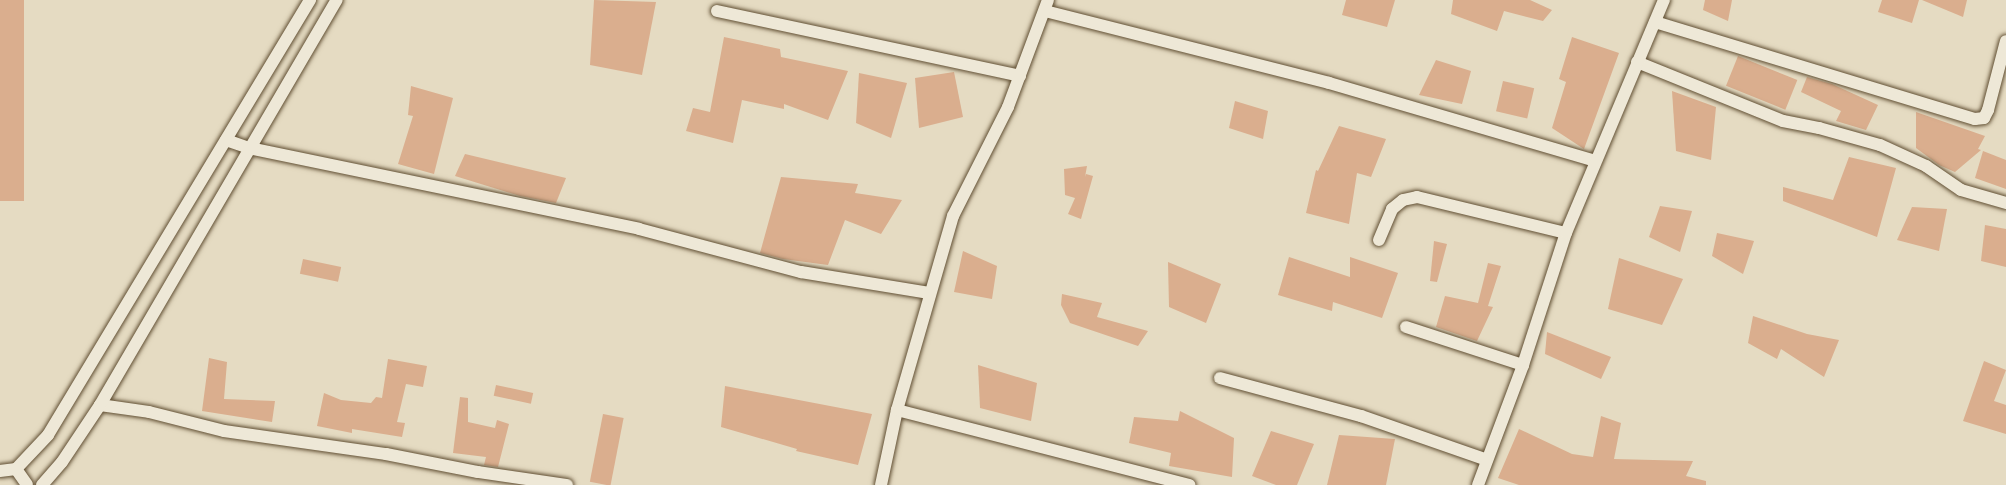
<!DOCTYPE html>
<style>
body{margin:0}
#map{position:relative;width:2006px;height:485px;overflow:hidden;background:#e5dbc2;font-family:"IM FELL DW Pica",serif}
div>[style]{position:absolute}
.building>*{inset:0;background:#daae8e;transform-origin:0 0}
.roads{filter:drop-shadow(0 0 2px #604e32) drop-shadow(0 0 2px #604e32)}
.minor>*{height:12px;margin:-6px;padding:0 6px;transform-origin:6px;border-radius:6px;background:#eee8d7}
span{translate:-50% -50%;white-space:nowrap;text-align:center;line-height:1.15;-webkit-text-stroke:4.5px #eee8d7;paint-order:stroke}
</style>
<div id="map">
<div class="building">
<div style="left:0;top:0;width:24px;height:201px"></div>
<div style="clip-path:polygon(594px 0,656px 2px,642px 75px,590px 65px)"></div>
<div style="clip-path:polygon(1346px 0,1395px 0,1387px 27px,1342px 15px)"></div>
<div style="clip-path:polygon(1453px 0,1530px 0,1552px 10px,1543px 21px,1504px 11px,1497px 31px,1451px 14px)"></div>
<div style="clip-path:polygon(1705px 0,1732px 0,1728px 21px,1703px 10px)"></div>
<div style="clip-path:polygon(1882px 0,1919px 0,1912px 23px,1878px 12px)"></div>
<div style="clip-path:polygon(1922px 0,1967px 0,1963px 17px)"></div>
<div style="clip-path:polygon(724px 37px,780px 49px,781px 57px,848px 71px,828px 120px,784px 104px,784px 109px,742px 100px,733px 143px,686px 131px,693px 108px,710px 112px)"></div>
<div style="clip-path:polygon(1572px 37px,1619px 53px,1584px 149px,1552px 128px,1566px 82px,1559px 79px)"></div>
<div style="left:1738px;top:56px;width:64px;height:32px;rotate:22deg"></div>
<div style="clip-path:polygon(1436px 60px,1471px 71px,1462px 104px,1419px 95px)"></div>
<div style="clip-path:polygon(954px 72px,963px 117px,919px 128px,915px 78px)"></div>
<div style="clip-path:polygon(859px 73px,907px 83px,891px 138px,856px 123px)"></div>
<div style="clip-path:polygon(1807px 77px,1832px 84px,1878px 105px,1866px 130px,1836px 121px,1841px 111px,1801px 92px)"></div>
<div style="left:1503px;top:81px;width:32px;height:31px;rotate:13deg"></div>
<div style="clip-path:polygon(411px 86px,453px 98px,434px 174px,398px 164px,413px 116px,408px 115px)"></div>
<div style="clip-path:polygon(1672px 91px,1716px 107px,1711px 160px,1676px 151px)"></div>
<div style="clip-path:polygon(1235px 101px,1268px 111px,1263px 139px,1229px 128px)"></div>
<div style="clip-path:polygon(1916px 112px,1985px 136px,1978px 149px,1981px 150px,1955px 172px,1939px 165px,1916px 148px)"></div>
<div style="clip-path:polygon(1339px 126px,1386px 139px,1371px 177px,1357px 173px,1349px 224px,1306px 213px,1316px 170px,1318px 171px)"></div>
<div style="clip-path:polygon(1983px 151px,2006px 160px,2006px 189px,1975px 178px)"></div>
<div style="clip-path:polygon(465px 154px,566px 178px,556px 203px,520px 196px,455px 176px)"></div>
<div style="clip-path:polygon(1849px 157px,1896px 168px,1877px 237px,1783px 201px,1783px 187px,1833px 200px)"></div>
<div style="clip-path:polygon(1087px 166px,1085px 177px,1086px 174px,1093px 176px,1081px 219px,1068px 214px,1075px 198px,1065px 195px,1064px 169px)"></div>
<div style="clip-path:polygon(781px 177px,858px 184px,855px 193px,902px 200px,881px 234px,845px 220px,828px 265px,783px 259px,760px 253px)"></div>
<div style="clip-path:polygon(1660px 206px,1692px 211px,1680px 252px,1649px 237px)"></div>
<div style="clip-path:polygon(1912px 207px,1947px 209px,1939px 251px,1897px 240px)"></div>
<div style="clip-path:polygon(1985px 225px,2006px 229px,2006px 267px,1981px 261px)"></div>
<div style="clip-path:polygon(1717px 233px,1754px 241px,1743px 274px,1712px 256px)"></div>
<div style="clip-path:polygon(1434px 241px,1447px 244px,1437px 282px,1430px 281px)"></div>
<div style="clip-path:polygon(963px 251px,997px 266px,992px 299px,954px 292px)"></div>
<div style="clip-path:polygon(1289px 257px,1350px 277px,1350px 257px,1398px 273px,1382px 318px,1333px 302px,1332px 311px,1278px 295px)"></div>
<div style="clip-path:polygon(1619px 258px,1683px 279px,1662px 325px,1608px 309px)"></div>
<div style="left:303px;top:259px;width:39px;height:15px;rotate:12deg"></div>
<div style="clip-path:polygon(1168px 262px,1221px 284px,1206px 323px,1169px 307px)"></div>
<div style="clip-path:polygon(1488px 263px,1501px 266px,1488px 306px,1493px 307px,1477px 341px,1436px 327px,1445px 296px,1478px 303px)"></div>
<div style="clip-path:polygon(1062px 294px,1102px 303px,1097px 317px,1148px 331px,1138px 346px,1070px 323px,1061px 305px)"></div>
<div style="clip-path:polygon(1753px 316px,1807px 334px,1839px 340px,1824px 377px,1781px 349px,1777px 359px,1748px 343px)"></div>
<div style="clip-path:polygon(1547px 332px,1611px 357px,1601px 379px,1545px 354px)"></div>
<div style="clip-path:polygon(209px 358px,227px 362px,224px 399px,275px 401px,272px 422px,202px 411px)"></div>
<div style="clip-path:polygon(388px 359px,427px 366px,423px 387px,406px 384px,397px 422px,405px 423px,402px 437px,352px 429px,352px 433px,317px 426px,324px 393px,341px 400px,371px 403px,376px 397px,382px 398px)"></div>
<div style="clip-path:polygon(1984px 361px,2006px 370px,1994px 401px,2006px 405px,2006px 434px,1963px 421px)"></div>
<div style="clip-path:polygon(978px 365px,1037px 383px,1031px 421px,980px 408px)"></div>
<div style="left:496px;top:385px;width:38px;height:11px;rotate:12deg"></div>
<div style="clip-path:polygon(725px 386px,872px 414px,858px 465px,796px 451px,797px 449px,721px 427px)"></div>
<div style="clip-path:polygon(460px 397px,468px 398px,468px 422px,495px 428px,497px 420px,509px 424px,498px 467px,484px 465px,486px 457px,453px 453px)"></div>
<div style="clip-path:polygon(1180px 411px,1234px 438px,1232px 477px,1169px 466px,1171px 453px,1129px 443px,1134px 417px,1178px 421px)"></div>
<div style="left:603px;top:414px;width:21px;height:69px;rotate:11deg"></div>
<div style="clip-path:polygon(1601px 416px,1621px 423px,1614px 459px,1693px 461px,1686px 476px,1706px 481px,1706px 485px,1519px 485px,1498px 478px,1519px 429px,1572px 454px,1593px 457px)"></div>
<div style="clip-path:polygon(1271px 431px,1314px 444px,1297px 485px,1276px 485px,1252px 476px)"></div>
<div style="clip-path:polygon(1339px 435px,1395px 439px,1386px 485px,1327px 485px)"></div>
</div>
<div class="roads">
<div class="minor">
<div style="left:717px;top:11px;width:310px;rotate:12.1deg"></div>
<div style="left:1045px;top:11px;width:293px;rotate:14.2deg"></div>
<div style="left:1329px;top:83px;width:277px;rotate:16.3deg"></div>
<div style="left:1655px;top:22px;width:334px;rotate:16.9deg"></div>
<div style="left:1975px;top:119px;width:9px;rotate:-6deg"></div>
<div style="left:1984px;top:118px;width:9px;rotate:-63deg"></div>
<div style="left:1988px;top:110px;width:71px;rotate:-75.4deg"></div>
<div style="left:1637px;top:62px;width:157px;rotate:22deg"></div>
<div style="left:1783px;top:121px;width:37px;rotate:11deg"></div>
<div style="left:1819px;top:128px;width:63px;rotate:15.6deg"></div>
<div style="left:1880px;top:145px;width:51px;rotate:24.5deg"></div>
<div style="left:1926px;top:166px;width:42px;rotate:34.4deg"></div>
<div style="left:1961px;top:190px;width:47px;rotate:16.1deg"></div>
<div style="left:226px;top:140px;width:24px;rotate:19deg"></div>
<div style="left:249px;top:148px;width:398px;rotate:11.7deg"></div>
<div style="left:639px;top:229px;width:168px;rotate:14.9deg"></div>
<div style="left:801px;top:272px;width:130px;rotate:9.3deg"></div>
<div style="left:1379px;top:240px;width:34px;rotate:-67deg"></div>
<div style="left:1392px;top:209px;width:14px;rotate:-39deg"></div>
<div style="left:1403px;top:200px;width:14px;rotate:-12deg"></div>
<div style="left:1417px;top:197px;width:153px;rotate:13.6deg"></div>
<div style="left:1406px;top:327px;width:123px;rotate:18deg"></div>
<div style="left:1220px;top:378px;width:146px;rotate:15.1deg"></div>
<div style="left:1361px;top:416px;width:133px;rotate:19.2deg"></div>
<div style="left:100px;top:405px;width:49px;rotate:8.1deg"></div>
<div style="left:149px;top:412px;width:77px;rotate:14.2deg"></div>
<div style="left:224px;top:431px;width:164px;rotate:8.1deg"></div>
<div style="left:386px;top:454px;width:94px;rotate:11.1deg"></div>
<div style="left:478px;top:472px;width:90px;rotate:8.3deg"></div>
<div style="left:897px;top:410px;width:302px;rotate:14.4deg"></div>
<div style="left:16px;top:469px;width:19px;rotate:55deg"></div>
<div style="left:0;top:471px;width:16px;rotate:-7deg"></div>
<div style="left:16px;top:469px;width:47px;rotate:-46.7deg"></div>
<div style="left:48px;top:435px;width:508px;rotate:-58.94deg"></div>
<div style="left:42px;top:485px;width:30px;rotate:-49deg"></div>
<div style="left:62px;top:462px;width:69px;rotate:-56.3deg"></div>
<div style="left:100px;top:405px;width:469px;rotate:-59.7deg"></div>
<div style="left:881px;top:485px;width:77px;rotate:-78deg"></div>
<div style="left:897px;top:410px;width:202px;rotate:-73.9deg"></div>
<div style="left:953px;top:216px;width:122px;rotate:-63.2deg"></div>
<div style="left:1008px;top:107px;width:114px;rotate:-69.5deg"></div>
<div style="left:1478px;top:485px;width:128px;rotate:-69.4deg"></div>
<div style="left:1523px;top:365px;width:139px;rotate:-72deg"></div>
<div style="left:1566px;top:233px;width:253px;rotate:-67.2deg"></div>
</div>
</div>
</div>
